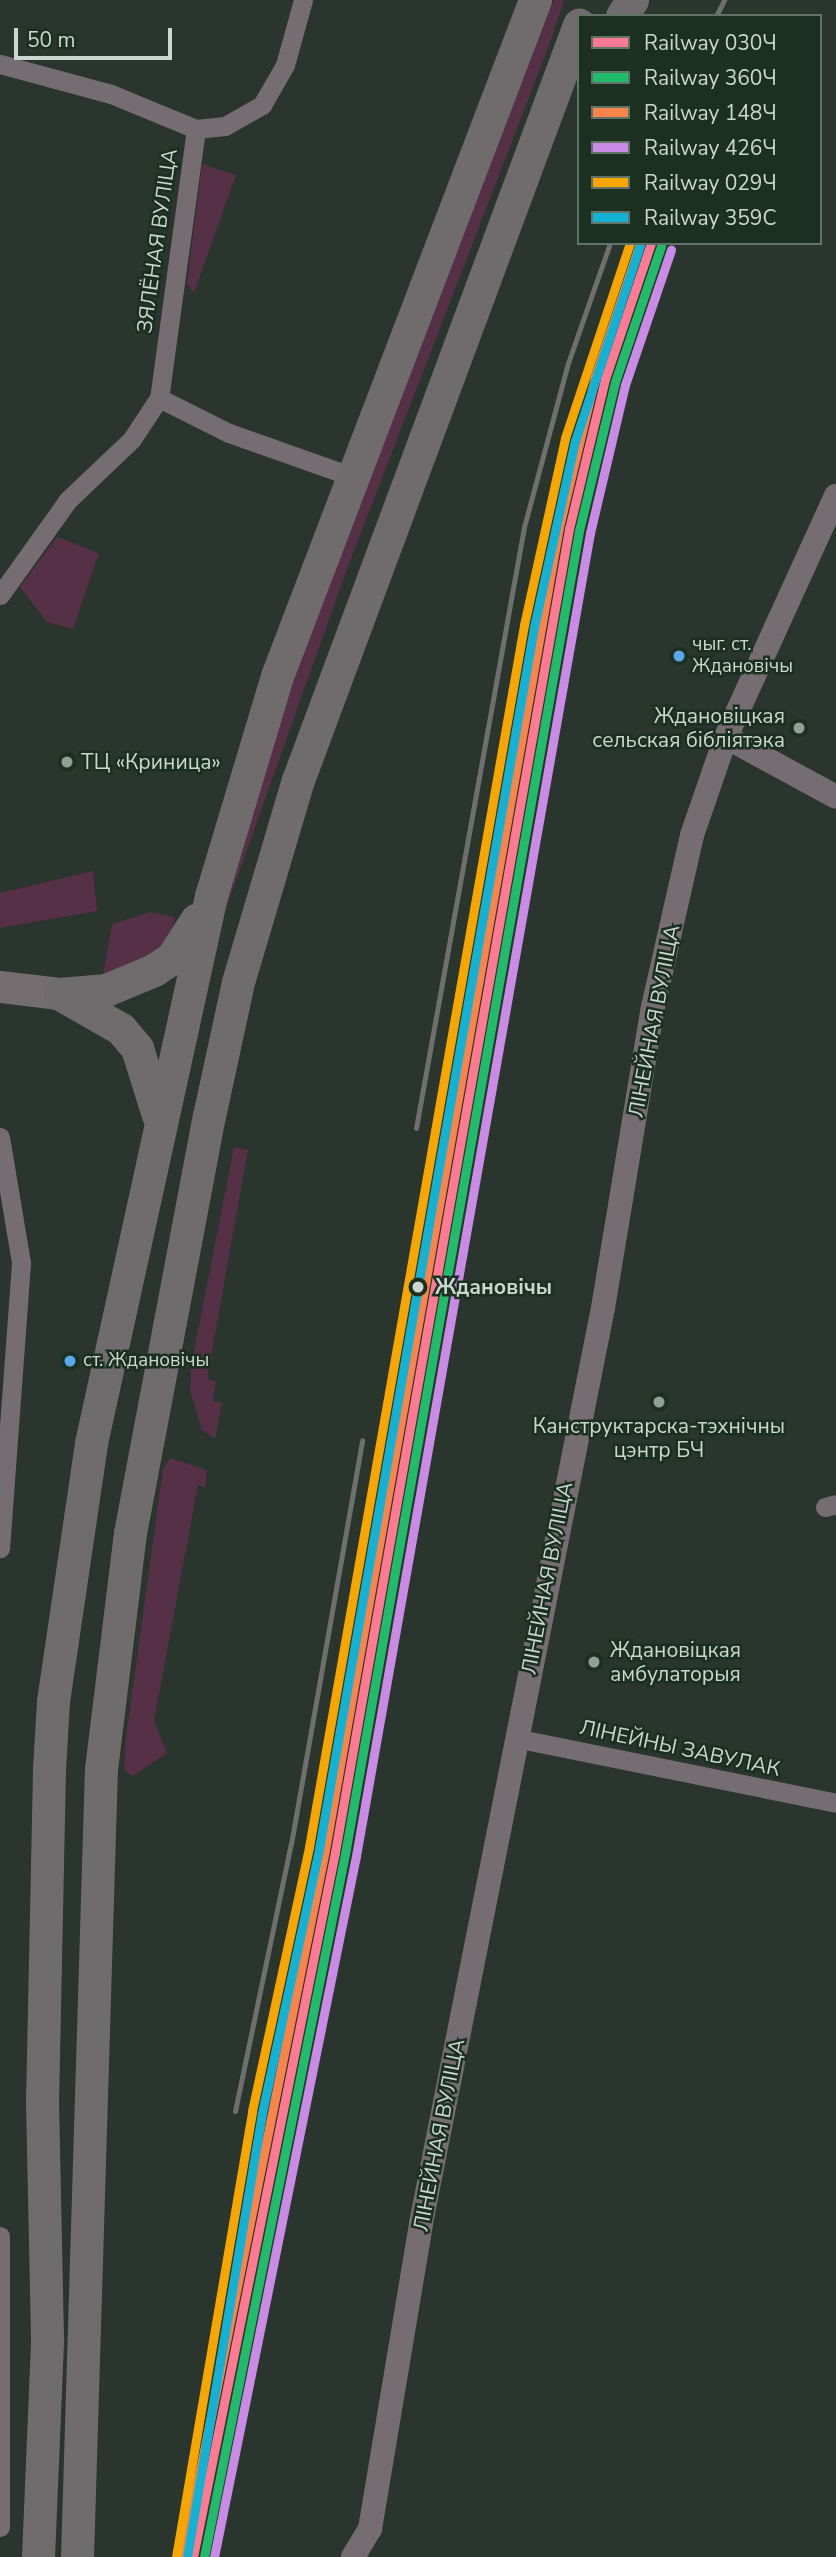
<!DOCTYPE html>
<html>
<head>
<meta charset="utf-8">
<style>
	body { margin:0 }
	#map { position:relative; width:836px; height:2557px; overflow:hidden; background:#29352d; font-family:"Nunito Sans",sans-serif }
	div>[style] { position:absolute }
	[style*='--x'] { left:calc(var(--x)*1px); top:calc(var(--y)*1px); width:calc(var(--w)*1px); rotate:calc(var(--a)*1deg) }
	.green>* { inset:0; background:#563047 }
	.minor>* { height:19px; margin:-9.5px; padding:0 9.5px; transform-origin:9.5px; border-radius:9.5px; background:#766d72 }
	.tertiary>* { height:24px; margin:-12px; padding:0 12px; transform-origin:12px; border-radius:12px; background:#766d72 }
	.primary>* { height:32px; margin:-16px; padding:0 16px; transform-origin:16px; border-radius:16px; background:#746e71 }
	.trunk>* { height:33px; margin:-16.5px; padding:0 16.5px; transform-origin:16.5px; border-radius:16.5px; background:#706c6e }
	.rail>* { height:5px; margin:-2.5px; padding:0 2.5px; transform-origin:2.5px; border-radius:2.5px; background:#6f6f6e }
	.rail-1>* { height:9px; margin:-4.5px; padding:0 4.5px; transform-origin:4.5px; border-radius:4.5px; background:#fe7a93 }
	.rail-2>* { height:9px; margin:-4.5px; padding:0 4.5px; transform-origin:4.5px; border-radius:4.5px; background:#20bc6c }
	.rail-3>* { height:9px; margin:-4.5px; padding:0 4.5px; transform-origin:4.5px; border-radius:4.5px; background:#f8844c }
	.rail-4>* { height:9px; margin:-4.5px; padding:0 4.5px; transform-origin:4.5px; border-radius:4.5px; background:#ca8be6 }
	.rail-5>* { height:9px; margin:-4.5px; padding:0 4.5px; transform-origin:4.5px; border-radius:4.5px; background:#f7a600 }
	.rail-6>* { height:9px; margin:-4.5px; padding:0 4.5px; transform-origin:4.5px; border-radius:4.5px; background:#13b2d5 }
	.dots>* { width:19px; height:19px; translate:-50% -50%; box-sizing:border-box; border:4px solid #1b3021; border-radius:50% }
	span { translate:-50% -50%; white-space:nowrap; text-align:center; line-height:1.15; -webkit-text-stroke:5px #1b3021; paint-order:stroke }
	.bus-label { font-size:19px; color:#cbd8cf }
	.left { translate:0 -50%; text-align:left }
	.street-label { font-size:21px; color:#cbd8cf }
	.poi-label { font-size:21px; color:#cbd8cf }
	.right { translate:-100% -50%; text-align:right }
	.stop-label { font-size:21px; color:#cbd8cf; font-weight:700 }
	.legend { position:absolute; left:577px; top:14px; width:245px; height:231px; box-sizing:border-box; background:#1b3021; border:2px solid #617367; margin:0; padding:9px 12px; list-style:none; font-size:21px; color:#cbd8cf }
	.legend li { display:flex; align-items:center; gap:14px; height:35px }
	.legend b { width:35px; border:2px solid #617367 }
	.scale { position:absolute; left:14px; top:28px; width:158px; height:32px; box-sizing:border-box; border:4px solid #cbd8cf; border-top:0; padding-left:9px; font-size:21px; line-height:24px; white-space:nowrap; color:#cbd8cf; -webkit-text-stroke:5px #1b3021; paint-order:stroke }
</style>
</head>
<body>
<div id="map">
	<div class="green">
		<div style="clip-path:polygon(554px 0,564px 0,547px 51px,347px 569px,221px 923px,208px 933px,334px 562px)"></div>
		<div style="clip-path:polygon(202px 164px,236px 175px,194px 293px,187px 284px)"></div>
		<div style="clip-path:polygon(57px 537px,99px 553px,73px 629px,47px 622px,20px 587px)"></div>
		<div style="clip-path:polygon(93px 871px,97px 911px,0 928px,0 893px)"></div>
		<div style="clip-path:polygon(150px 912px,175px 917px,169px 940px,155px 958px,102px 980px,112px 924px)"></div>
		<div style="clip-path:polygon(234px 1147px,248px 1150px,207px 1379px,216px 1382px,213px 1401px,222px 1403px,215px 1439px,202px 1430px,190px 1391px,191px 1366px)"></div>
		<div style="clip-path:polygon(170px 1458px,207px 1470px,205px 1488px,198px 1485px,154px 1721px,167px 1753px,133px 1776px,124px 1770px,126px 1737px,163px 1469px)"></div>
	</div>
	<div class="minor">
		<div style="--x:0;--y:64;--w:115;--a:15.1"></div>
		<div style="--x:111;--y:94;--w:92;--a:22.4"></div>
		<div style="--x:196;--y:129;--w:272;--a:97.8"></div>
		<div style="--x:196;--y:129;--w:29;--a:-6"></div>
		<div style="--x:225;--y:126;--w:43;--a:-29.6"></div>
		<div style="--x:262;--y:105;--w:46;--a:-60.1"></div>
		<div style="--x:285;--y:65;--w:67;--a:-74.5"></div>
		<div style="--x:0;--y:595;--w:117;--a:-54.4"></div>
		<div style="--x:68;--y:500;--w:88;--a:-43.6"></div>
		<div style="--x:132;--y:439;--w:49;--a:-56.6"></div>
		<div style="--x:159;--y:398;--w:78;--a:26.6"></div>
		<div style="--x:229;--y:433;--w:132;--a:19.5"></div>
		<div style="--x:0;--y:1137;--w:128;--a:80.5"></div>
		<div style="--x:21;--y:1263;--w:286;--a:94.2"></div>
		<div style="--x:825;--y:1507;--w:11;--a:-15"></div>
		<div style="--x:515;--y:1738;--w:328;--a:11.4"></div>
		<div style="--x:0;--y:2236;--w:291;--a:90"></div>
	</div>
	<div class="tertiary">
		<div style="--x:726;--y:737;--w:125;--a:28.6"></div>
		<div style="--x:353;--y:2557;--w:33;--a:-59"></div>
		<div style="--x:370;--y:2529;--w:310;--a:-80.5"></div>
		<div style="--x:421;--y:2223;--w:933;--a:-78.75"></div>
		<div style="--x:603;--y:1308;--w:305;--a:-80.6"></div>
		<div style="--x:653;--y:1007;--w:176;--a:-77.2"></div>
		<div style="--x:692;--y:835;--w:104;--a:-70.9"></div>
		<div style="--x:726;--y:737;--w:265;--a:-65.5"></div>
	</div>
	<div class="primary">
		<div style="--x:0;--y:987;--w:60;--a:6.7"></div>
	</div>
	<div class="trunk">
		<div style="--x:622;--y:16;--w:19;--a:-58"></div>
		<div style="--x:60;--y:994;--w:46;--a:-5"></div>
		<div style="--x:106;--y:990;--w:52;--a:-22.6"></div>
		<div style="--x:154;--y:970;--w:22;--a:-34"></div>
		<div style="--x:172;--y:958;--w:45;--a:-57.7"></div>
		<div style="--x:60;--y:994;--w:70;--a:29.8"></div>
		<div style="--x:121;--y:1029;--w:25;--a:50"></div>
		<div style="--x:137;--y:1048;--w:70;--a:72.6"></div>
		<div style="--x:38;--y:2557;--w:219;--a:-87.6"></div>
		<div style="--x:47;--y:2338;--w:234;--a:-91.2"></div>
		<div style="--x:42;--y:2104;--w:335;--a:-88.8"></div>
		<div style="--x:49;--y:1769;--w:68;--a:-86.6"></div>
		<div style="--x:53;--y:1701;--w:261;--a:-81.6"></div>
		<div style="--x:91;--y:1443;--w:560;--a:-77.63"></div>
		<div style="--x:211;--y:896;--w:230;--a:-73.3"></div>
		<div style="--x:277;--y:676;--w:724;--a:-69.11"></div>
		<div style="--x:77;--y:2557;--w:788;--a:-88.26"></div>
		<div style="--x:101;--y:1769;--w:238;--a:-83"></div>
		<div style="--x:130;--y:1533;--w:424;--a:-79.3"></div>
		<div style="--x:209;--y:1116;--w:137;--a:-77.8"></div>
		<div style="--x:238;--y:982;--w:211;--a:-73.5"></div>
		<div style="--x:298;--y:780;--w:806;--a:-69.59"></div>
	</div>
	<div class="rail">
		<div style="--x:716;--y:16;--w:18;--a:-63"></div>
		<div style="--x:416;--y:1128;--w:611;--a:-79.81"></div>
		<div style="--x:524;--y:527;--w:170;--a:-75"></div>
		<div style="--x:568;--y:363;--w:127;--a:-70.7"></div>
		<div style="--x:235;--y:2111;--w:273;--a:-78.2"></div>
		<div style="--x:291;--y:1844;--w:410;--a:-80"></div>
	</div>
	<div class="rail-1">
		<div style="--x:193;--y:2557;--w:719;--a:-78.61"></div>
		<div style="--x:335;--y:1852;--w:1344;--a:-79.97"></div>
		<div style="--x:569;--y:529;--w:154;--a:-76.5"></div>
		<div style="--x:605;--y:379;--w:144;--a:-71.3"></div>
	</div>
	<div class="rail-2">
		<div style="--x:204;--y:2557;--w:717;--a:-78.66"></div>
		<div style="--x:345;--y:1854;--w:1344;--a:-79.97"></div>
		<div style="--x:579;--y:531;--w:153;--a:-76.4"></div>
		<div style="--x:615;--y:382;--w:144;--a:-71.3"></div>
	</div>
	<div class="rail-3">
		<div style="--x:183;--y:2555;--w:719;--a:-78.61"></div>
		<div style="--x:325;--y:1850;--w:1344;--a:-79.97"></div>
		<div style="--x:559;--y:527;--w:154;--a:-76.5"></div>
		<div style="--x:595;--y:377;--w:141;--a:-71.4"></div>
	</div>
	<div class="rail-4">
		<div style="--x:214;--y:2557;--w:715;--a:-78.55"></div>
		<div style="--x:356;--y:1856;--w:1344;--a:-79.97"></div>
		<div style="--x:590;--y:533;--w:152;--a:-76.7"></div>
		<div style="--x:625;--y:385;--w:143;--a:-71.2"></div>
	</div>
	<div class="rail-5">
		<div style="--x:176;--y:2557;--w:452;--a:-80.3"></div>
		<div style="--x:252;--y:2111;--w:270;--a:-77.8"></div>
		<div style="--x:309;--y:1847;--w:1241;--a:-80.02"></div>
		<div style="--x:524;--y:625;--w:191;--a:-77.6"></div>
		<div style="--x:565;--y:438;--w:206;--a:-71.6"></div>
	</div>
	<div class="rail-6">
		<div style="--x:187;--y:2557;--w:450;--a:-80.4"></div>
		<div style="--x:262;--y:2113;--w:270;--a:-77.8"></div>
		<div style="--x:319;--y:1849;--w:1241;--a:-80.02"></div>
		<div style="--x:534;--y:627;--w:190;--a:-77.6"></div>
		<div style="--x:575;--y:441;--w:206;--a:-71.6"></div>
	</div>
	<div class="dots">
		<div style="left:679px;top:656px;background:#5aa8eb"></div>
		<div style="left:799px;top:728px;background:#929f96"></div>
		<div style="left:67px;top:762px;background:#929f96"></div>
		<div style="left:418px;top:1287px;background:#cbd8cf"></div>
		<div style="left:70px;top:1361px;background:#5aa8eb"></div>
		<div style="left:659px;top:1402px;background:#929f96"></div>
		<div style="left:594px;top:1662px;background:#929f96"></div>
	</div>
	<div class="bus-label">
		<span class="left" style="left:692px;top:656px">чыг. ст.<br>Ждановічы</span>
		<span class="left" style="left:83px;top:1361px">ст. Ждановічы</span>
	</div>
	<div class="street-label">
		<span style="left:157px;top:241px;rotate:-82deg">ЗЯЛЁНАЯ ВУЛІЦА</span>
		<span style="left:654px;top:1021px;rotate:-79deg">ЛІНЕЙНАЯ ВУЛІЦА</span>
		<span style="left:547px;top:1578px;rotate:-79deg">ЛІНЕЙНАЯ ВУЛІЦА</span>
		<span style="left:680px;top:1748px;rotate:12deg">ЛІНЕЙНЫ ЗАВУЛАК</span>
		<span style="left:439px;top:2135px;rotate:-79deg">ЛІНЕЙНАЯ ВУЛІЦА</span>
	</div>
	<div class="poi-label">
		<span class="right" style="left:785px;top:728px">Ждановіцкая<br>сельская бібліятэка</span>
		<span class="left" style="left:81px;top:762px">ТЦ «Криница»</span>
		<span style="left:659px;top:1438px">Канструктарска-тэхнічны<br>цэнтр БЧ</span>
		<span class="left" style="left:610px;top:1662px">Ждановіцкая<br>амбулаторыя</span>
	</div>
	<div class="stop-label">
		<span class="left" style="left:435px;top:1287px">Ждановічы</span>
	</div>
	<ul class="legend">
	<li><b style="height:9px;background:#fe7a93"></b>Railway 030Ч</li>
	<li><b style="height:9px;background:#20bc6c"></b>Railway 360Ч</li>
	<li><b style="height:9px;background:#f8844c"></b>Railway 148Ч</li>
	<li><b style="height:9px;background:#ca8be6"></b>Railway 426Ч</li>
	<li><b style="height:9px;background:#f7a600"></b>Railway 029Ч</li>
	<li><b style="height:9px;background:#13b2d5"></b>Railway 359С</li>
	</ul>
	<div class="scale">50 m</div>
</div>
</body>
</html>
